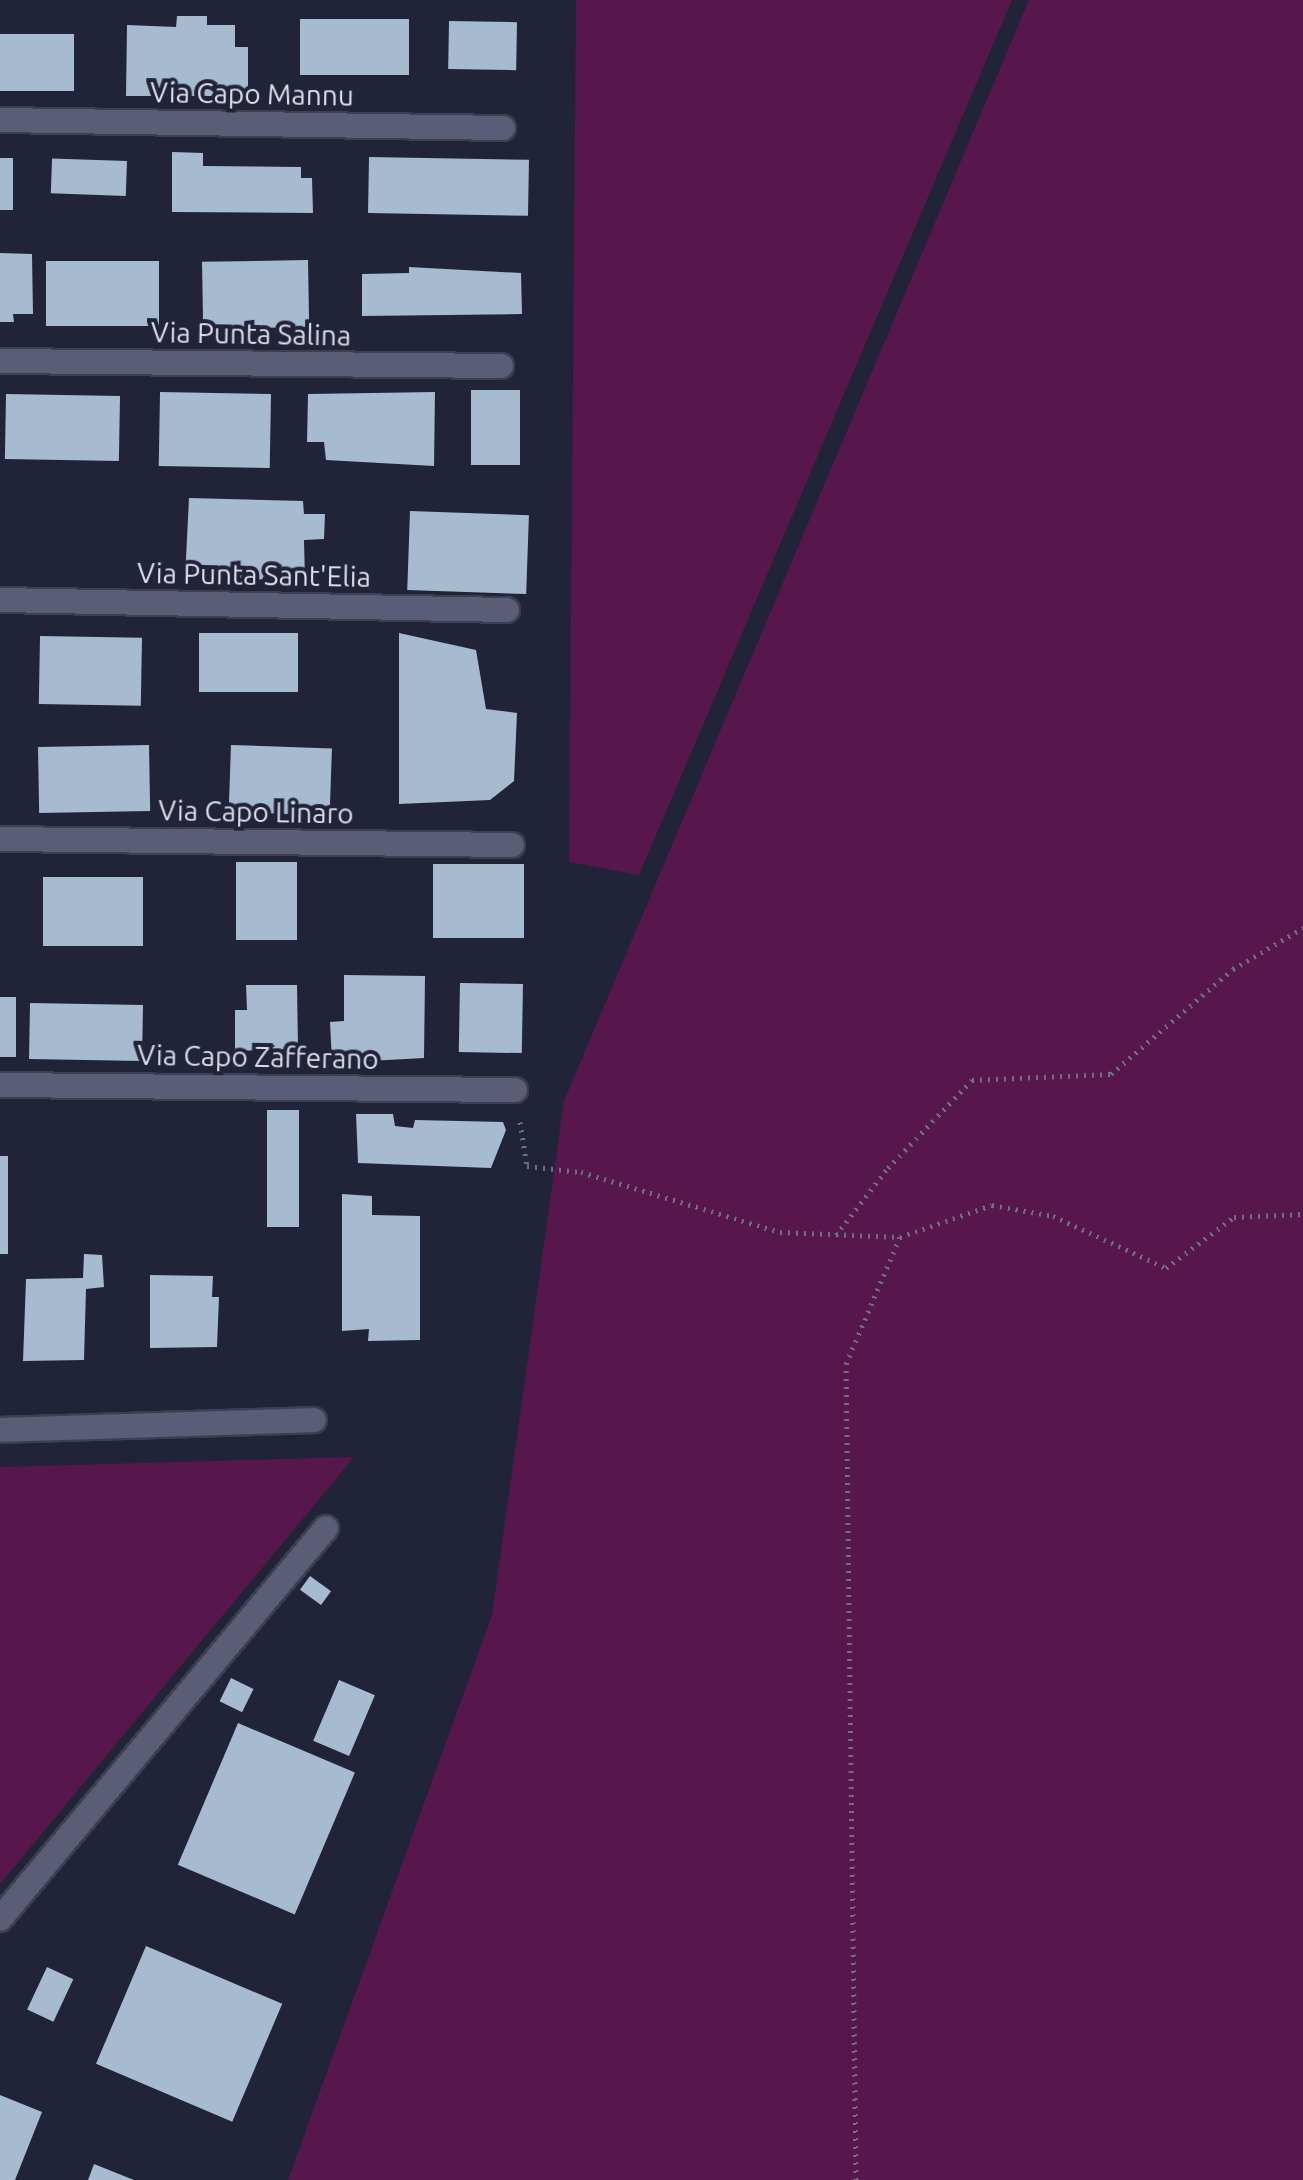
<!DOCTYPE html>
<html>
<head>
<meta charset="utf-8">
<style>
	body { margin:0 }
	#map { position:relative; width:1303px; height:2180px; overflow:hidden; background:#212439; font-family:Ubuntu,sans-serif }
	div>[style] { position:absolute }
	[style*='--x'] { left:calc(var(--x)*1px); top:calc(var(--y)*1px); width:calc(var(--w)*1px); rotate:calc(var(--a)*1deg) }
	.green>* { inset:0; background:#57164c }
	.building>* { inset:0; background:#a6bad0; transform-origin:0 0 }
	.path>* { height:5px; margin-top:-2.5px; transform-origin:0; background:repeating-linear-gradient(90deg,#6e7083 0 2px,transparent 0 8px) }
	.roads { filter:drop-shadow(2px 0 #3d3e50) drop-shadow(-2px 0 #3d3e50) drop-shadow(0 2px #3d3e50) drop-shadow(0 -2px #3d3e50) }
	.minor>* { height:24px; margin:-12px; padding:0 12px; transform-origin:12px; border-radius:12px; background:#5a5d75 }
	span { translate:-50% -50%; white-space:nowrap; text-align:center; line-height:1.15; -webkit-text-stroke:8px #212439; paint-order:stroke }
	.street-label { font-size:28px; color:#dbddec }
</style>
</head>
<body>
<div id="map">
	<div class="green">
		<div style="clip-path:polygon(576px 0,1012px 0,639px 875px,569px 862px)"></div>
		<div style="clip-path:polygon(1029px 0,1303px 0,1303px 2180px,288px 2180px,492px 1615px,564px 1101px)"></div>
		<div style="clip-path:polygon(354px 1457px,0 1884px,0 1467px)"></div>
	</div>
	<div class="building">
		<div style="clip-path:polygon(177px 16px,207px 16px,207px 25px,235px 25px,235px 47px,248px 47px,248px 96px,126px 96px,127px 25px,176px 27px)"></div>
		<div style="left:409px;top:19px;width:56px;height:109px;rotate:90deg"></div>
		<div style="left:449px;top:21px;width:68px;height:48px;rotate:1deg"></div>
		<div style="left:0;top:34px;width:74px;height:57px"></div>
		<div style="clip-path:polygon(172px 152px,203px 153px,203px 166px,301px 167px,301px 178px,312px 178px,313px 213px,172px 212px)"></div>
		<div style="left:369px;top:157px;width:160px;height:56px;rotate:1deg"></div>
		<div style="left:0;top:158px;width:13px;height:52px"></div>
		<div style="left:127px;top:161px;width:35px;height:75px;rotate:92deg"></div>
		<div style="clip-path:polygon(0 253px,32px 254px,33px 314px,13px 314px,14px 322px,0 322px)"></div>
		<div style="left:308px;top:260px;width:67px;height:106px;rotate:89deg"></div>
		<div style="left:46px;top:261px;width:113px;height:65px"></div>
		<div style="clip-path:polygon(409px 267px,521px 273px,522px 314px,362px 316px,362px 274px,409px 273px)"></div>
		<div style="left:471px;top:390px;width:49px;height:75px"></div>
		<div style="clip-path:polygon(435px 392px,434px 466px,326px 460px,324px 442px,307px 442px,308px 394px)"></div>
		<div style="left:271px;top:394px;width:74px;height:111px;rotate:91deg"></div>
		<div style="left:120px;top:396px;width:65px;height:114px;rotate:91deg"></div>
		<div style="clip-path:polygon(189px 498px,303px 501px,304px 514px,325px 514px,324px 539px,304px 540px,305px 580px,185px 578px)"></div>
		<div style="left:410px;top:511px;width:119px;height:79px;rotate:2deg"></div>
		<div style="left:298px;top:633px;width:59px;height:99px;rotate:90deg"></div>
		<div style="clip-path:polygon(399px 633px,476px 650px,486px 709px,517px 713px,514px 781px,490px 800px,399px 804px)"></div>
		<div style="left:40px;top:636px;width:102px;height:68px;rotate:1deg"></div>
		<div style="left:149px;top:745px;width:66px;height:111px;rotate:89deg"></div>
		<div style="left:231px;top:745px;width:101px;height:67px;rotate:2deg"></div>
		<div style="left:236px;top:862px;width:61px;height:78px"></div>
		<div style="left:524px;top:864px;width:74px;height:91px;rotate:90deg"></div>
		<div style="left:43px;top:877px;width:100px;height:69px"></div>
		<div style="clip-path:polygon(344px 975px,425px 976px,424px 1058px,332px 1063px,330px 1022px,344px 1021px)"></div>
		<div style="left:460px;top:983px;width:63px;height:69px;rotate:1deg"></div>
		<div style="clip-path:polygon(246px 985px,297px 985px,298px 1049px,235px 1051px,235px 1010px,247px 1010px)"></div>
		<div style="left:0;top:997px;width:16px;height:60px"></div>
		<div style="left:143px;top:1005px;width:56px;height:113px;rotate:91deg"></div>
		<div style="left:299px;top:1110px;width:117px;height:32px;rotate:90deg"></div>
		<div style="clip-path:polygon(356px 1114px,393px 1114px,395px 1126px,413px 1128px,415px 1120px,503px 1122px,506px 1130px,491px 1168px,358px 1163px)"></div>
		<div style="left:0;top:1156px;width:8px;height:98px"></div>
		<div style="clip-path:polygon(342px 1194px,372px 1196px,372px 1215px,420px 1216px,420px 1340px,368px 1341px,369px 1329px,342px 1331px)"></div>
		<div style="clip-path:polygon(84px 1254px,102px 1255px,104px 1287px,86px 1289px,84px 1360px,23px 1361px,26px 1279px,83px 1278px)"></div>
		<div style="clip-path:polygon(150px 1275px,213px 1276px,212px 1297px,219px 1297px,217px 1347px,150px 1348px)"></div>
		<div style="left:310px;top:1576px;width:26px;height:17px;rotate:36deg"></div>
		<div style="left:231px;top:1678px;width:25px;height:26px;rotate:26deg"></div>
		<div style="left:339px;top:1680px;width:39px;height:66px;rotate:23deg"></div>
		<div style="left:238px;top:1723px;width:127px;height:154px;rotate:23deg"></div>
		<div style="left:146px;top:1946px;width:148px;height:128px;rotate:23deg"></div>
		<div style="left:47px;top:1967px;width:29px;height:47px;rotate:25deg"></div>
		<div style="clip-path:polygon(0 2095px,42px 2112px,15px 2180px,0 2180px)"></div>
		<div style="clip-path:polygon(94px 2164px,134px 2180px,88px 2180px)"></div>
	</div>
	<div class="path">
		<div style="--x:520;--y:1122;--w:45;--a:81"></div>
		<div style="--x:527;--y:1166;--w:54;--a:6.3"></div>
		<div style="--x:581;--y:1172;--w:208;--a:16.8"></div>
		<div style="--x:780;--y:1232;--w:120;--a:2.4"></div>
		<div style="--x:836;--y:1235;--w:85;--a:-52.2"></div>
		<div style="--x:888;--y:1168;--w:122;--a:-46.3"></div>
		<div style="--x:972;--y:1080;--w:139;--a:-2.5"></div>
		<div style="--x:1111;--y:1074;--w:161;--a:-40.7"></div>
		<div style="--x:1233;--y:969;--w:81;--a:-30.4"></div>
		<div style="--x:856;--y:2180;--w:816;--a:-90.7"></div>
		<div style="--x:846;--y:1364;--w:138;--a:-67"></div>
		<div style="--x:900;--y:1237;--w:97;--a:-19.2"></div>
		<div style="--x:992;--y:1205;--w:62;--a:10.2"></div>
		<div style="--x:1053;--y:1216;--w:124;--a:24.7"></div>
		<div style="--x:1166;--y:1268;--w:85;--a:-36.9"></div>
		<div style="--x:1234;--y:1217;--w:69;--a:-2.5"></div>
	</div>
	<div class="roads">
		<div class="minor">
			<div style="--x:0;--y:120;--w:503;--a:0.91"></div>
			<div style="--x:0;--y:361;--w:501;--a:0.57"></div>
			<div style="--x:0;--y:600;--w:507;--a:1.13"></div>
			<div style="--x:0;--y:839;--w:512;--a:0.67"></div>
			<div style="--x:0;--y:1085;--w:515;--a:0.56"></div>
			<div style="--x:0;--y:1430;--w:314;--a:-1.8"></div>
			<div style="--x:0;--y:1919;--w:509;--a:-50.18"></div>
		</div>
	</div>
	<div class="street-label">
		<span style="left:252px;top:94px;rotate:1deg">Via Capo Mannu</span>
		<span style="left:251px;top:334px;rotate:1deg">Via Punta Salina</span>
		<span style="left:254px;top:575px;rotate:1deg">Via Punta Sant'Elia</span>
		<span style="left:256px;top:812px;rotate:1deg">Via Capo Linaro</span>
		<span style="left:258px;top:1057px;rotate:1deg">Via Capo Zafferano</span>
	</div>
</div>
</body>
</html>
